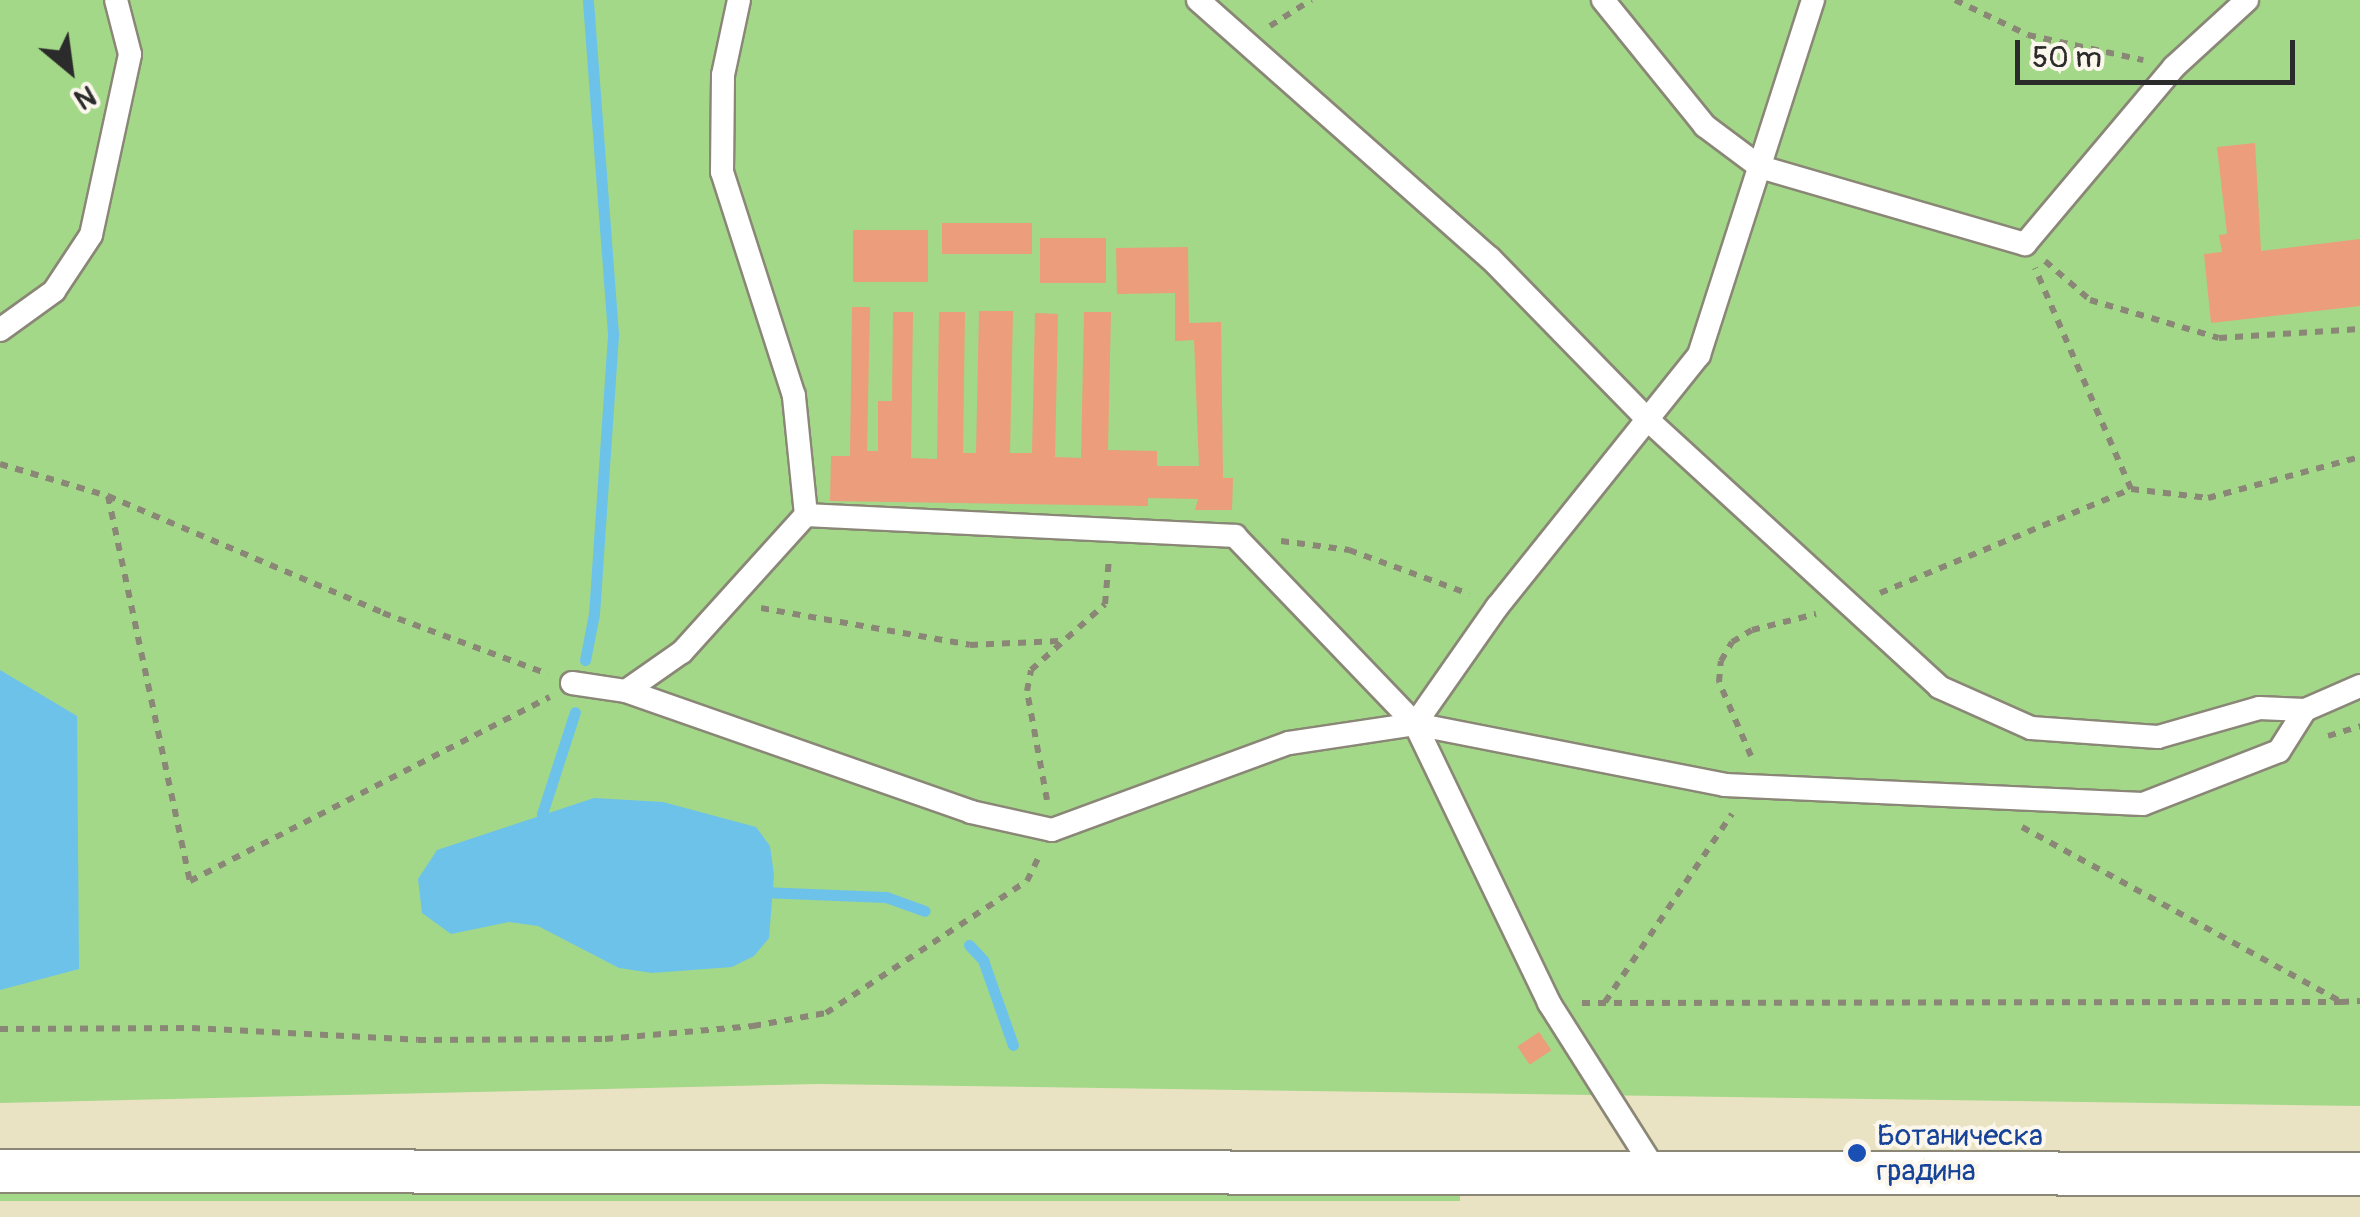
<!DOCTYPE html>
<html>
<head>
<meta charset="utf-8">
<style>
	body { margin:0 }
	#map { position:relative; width:2360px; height:1217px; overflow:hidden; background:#eae3c3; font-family:Pangolin,sans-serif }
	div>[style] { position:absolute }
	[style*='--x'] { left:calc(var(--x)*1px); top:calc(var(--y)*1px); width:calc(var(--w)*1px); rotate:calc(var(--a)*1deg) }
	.green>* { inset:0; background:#a3d888; transform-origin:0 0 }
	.water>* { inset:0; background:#6dc2ea }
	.stream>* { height:11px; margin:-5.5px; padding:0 5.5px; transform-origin:5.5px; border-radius:5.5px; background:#6dc2ea }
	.building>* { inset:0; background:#ec9d7b; transform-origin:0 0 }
	.path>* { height:6px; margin-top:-3px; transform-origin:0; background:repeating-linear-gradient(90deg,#8a8777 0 8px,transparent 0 16px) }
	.roads { filter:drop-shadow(2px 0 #8a8777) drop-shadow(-2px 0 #8a8777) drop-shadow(0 2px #8a8777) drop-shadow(0 -2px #8a8777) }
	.lane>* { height:22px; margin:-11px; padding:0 11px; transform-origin:11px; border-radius:11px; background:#fff }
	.street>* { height:42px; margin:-21px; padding:0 21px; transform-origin:21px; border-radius:21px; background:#fff }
	.dots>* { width:28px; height:28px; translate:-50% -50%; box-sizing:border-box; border:5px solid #fbf7ec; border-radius:50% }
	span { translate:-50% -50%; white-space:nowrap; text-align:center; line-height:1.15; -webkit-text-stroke:8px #fbf7ec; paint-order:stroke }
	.transit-label { font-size:30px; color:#164399 }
	.left { translate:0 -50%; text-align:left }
	.north { position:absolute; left:20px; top:20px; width:100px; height:100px; -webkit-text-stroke:8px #fbf7ec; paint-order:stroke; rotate:151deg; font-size:28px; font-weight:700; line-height:40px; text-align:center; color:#2b2b2b }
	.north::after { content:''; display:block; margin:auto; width:35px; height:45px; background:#2b2b2b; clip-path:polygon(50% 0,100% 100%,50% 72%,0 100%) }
	.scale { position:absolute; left:2015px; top:40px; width:280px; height:45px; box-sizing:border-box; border:5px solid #2b2b2b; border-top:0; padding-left:12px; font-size:30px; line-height:35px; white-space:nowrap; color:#2b2b2b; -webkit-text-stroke:8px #fbf7ec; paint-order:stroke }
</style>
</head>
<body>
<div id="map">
	<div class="green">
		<div style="clip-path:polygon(0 0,2360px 0,2360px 1106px,818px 1084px,0 1103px)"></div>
		<div style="left:0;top:1184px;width:1460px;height:17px"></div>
	</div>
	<div class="water">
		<div style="clip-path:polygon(0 670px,77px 716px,79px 969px,0 990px)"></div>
		<div style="clip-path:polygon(594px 798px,663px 802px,756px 827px,770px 846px,774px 875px,769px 938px,754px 956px,732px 967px,652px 973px,619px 968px,538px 926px,509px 922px,451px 934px,422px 913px,418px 879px,437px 850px)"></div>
	</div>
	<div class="stream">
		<div style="--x:585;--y:660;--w:47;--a:-78.9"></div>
		<div style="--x:594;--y:614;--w:281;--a:-86.1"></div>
		<div style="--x:613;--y:334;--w:335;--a:-94.3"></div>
		<div style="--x:546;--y:827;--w:14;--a:-107"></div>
		<div style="--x:542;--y:814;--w:107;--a:-72.1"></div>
		<div style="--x:760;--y:892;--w:126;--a:2.3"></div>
		<div style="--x:886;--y:897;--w:41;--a:19.7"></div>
		<div style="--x:969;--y:945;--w:21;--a:47"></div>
		<div style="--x:983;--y:960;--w:90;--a:70.6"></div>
	</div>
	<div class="building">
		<div style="clip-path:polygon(2255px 143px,2261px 251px,2360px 239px,2360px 306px,2211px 323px,2204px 254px,2222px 252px,2219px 235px,2227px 234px,2217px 147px)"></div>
		<div style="left:1032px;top:223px;width:31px;height:90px;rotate:90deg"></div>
		<div style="left:928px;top:230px;width:52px;height:75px;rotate:90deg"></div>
		<div style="left:1040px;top:238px;width:66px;height:45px"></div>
		<div style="clip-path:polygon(1188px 247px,1189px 323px,1221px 322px,1223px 478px,1233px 478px,1232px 510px,1195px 510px,1198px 499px,1148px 498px,1148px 506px,830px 501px,831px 456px,850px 456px,852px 307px,870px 307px,867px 451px,878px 451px,878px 401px,892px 401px,893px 312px,913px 312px,911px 458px,937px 459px,939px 312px,965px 312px,963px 453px,976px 453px,979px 311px,1013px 311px,1010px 453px,1032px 453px,1035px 313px,1058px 314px,1055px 457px,1081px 458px,1084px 312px,1111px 312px,1108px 450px,1157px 451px,1157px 466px,1199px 466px,1194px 340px,1175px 341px,1175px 293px,1117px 294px,1116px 248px)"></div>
		<div style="left:1539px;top:1032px;width:22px;height:26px;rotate:56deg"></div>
	</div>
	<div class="path">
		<div style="--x:1955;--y:0;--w:81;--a:25.6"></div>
		<div style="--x:2028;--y:35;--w:118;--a:12.3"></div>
		<div style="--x:1270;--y:26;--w:49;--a:-32.4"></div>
		<div style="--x:2045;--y:261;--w:60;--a:40.9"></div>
		<div style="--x:2090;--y:300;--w:134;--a:16.4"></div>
		<div style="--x:2219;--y:338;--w:141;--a:-3.7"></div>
		<div style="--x:0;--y:464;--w:113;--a:16.5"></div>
		<div style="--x:108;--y:496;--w:299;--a:23"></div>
		<div style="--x:383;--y:613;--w:176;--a:20.3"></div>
		<div style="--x:2131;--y:489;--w:78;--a:6.7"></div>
		<div style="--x:2208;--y:498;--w:157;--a:-15.1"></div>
		<div style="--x:108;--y:496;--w:394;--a:78"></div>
		<div style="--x:190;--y:881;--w:404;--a:-27.1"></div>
		<div style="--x:1281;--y:541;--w:69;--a:7.5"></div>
		<div style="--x:1349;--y:550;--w:128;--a:20.1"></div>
		<div style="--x:1880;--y:593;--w:272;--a:-22.5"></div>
		<div style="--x:2131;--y:489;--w:241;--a:-113.5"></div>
		<div style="--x:761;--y:608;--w:212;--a:10"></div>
		<div style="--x:970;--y:645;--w:89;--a:-2.6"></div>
		<div style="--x:2328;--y:736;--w:34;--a:-17"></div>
		<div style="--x:1751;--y:756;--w:81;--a:-113.4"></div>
		<div style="--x:1719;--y:682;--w:21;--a:-85"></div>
		<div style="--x:1721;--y:661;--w:22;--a:-60"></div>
		<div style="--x:1732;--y:642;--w:23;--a:-31"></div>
		<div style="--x:1752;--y:630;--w:66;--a:-14"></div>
		<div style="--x:1047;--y:800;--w:111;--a:-100.4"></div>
		<div style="--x:1027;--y:691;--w:21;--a:-79"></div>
		<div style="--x:1031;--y:670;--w:99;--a:-41.7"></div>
		<div style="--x:1105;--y:604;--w:46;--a:-85"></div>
		<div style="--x:2022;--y:827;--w:364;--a:28.7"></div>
		<div style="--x:2341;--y:1002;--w:19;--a:-3"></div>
		<div style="--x:1605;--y:1002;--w:227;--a:-56"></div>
		<div style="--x:1582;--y:1003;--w:759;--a:-0.08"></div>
		<div style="--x:0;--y:1029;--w:192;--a:-0.3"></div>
		<div style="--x:192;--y:1028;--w:226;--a:3"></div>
		<div style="--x:418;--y:1040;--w:187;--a:-0.3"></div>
		<div style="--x:605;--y:1039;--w:149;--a:-5"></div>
		<div style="--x:753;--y:1026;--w:74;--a:-10.1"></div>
		<div style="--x:826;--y:1013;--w:240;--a:-33.3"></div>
		<div style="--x:1027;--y:881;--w:30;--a:-64"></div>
	</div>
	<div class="roads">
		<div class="lane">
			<div style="--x:1198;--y:0;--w:390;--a:41.5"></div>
			<div style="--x:1490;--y:258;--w:225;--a:45.7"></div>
			<div style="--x:1647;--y:419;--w:396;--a:42.5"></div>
			<div style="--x:1939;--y:687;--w:101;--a:24"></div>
			<div style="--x:2031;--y:728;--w:127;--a:4.1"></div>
			<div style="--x:2158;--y:737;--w:105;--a:-16"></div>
			<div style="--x:2259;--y:708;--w:46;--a:2.5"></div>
			<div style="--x:1603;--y:0;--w:162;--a:51"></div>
			<div style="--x:1705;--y:126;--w:69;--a:36.7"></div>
			<div style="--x:1760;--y:167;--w:276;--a:16.2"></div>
			<div style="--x:2025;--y:244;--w:231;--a:-49.9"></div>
			<div style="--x:2174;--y:67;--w:99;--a:-42.5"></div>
			<div style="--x:0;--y:330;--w:67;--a:-35.8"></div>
			<div style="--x:54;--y:291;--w:67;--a:-56.5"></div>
			<div style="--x:91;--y:235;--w:185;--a:-77.8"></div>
			<div style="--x:130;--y:54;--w:56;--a:-104.5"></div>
			<div style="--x:806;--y:515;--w:430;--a:2.8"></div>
			<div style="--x:1235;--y:536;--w:260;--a:46.2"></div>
			<div style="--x:1415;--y:724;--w:310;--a:64.3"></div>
			<div style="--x:1549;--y:1003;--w:201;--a:57.6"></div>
			<div style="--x:572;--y:683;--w:55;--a:8.4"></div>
			<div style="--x:626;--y:691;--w:366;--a:19.3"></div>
			<div style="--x:971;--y:812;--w:83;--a:12.5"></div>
			<div style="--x:1052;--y:830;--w:252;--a:-20.2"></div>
			<div style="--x:1289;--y:743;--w:127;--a:-8.6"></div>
			<div style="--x:1415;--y:724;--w:316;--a:11.1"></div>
			<div style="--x:1725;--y:785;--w:418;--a:2.6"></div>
			<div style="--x:2143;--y:804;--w:146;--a:-21.3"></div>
			<div style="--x:2279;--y:751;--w:49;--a:-57.6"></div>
			<div style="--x:2305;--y:710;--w:60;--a:-23.6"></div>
			<div style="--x:626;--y:691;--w:68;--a:-34.9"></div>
			<div style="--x:682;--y:652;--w:185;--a:-47.9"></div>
			<div style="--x:806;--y:515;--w:120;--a:-95.8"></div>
			<div style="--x:794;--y:396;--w:235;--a:-107.8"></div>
			<div style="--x:722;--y:172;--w:97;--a:-89.4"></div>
			<div style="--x:723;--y:75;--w:77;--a:-78"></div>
			<div style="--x:1415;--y:724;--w:143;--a:-55"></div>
			<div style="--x:1497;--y:607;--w:323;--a:-51.3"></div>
			<div style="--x:1699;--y:355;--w:373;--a:-72.2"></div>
		</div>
		<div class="street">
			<div style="--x:0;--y:1171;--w:2360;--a:0.07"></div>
		</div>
	</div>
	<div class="dots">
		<div style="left:1857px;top:1153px;background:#1a4fb4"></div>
	</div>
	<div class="transit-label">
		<span class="left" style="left:1877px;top:1153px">Ботаническа<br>градина</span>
	</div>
	<div class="north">N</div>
	<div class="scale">50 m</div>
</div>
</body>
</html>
